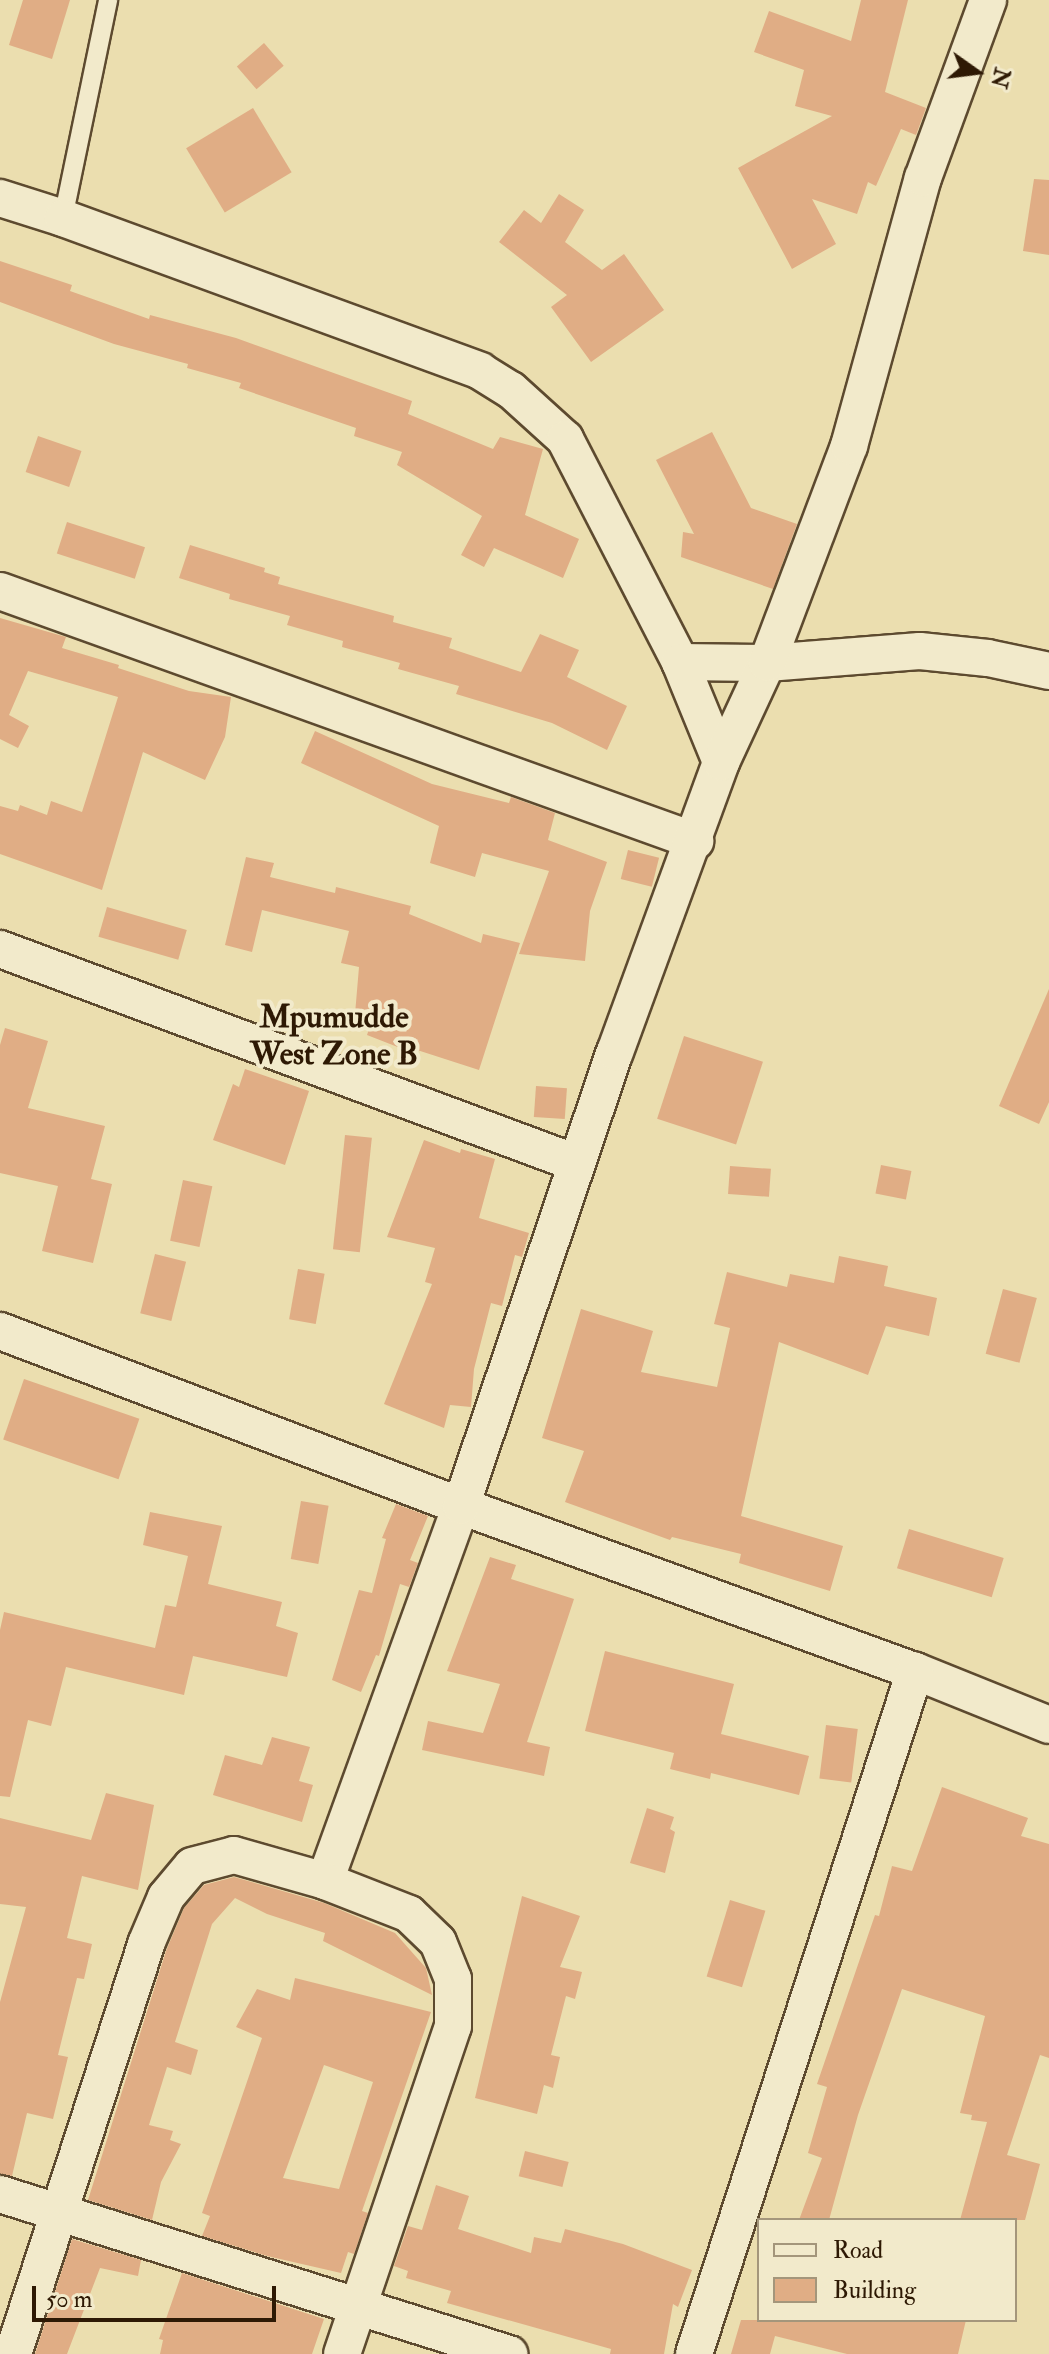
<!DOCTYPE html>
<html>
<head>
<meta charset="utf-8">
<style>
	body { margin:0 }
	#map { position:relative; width:1049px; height:2354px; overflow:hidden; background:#ebdeaf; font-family:"IM FELL Double Pica",serif }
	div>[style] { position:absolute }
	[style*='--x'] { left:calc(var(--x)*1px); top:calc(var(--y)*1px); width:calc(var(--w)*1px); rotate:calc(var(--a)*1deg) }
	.building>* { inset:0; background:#e0ad85; transform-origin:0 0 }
	.roads { filter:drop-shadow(2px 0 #5d4a2f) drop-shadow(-2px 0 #5d4a2f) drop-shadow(0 2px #5d4a2f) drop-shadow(0 -2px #5d4a2f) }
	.service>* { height:18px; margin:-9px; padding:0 9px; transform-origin:9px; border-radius:9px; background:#f2eacb }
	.minor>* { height:36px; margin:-18px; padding:0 18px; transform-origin:18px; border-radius:18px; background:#f2eacb }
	span { translate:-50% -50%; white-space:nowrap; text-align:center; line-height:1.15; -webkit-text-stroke:8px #f2eacb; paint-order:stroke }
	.quarter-label { font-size:32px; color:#2e1904; font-weight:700 }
	.legend { position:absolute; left:757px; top:2218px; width:260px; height:104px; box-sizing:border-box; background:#f2eacb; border:2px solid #a4967b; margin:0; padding:10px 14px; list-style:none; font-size:24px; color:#2e1904 }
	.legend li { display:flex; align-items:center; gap:16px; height:40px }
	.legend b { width:40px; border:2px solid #a4967b }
	.north { position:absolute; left:937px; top:32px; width:80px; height:80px; -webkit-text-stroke:6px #f2eacb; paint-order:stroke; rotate:104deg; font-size:22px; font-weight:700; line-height:32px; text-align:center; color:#2e1904 }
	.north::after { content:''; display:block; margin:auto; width:28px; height:36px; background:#2e1904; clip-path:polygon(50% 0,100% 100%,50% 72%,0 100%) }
	.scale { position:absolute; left:32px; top:2286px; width:244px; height:36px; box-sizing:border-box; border:4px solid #2e1904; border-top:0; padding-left:10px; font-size:24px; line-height:28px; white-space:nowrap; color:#2e1904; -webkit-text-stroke:6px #f2eacb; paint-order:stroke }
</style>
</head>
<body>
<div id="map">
	<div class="building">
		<div style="clip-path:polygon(23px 0,70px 0,52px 59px,9px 45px)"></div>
		<div style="clip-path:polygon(861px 0,908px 0,885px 92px,926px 108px,916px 135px,901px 129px,876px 186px,868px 182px,857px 214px,812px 199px,836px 244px,792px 269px,738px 168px,832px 116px,795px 106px,804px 70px,754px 52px,769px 11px,851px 41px)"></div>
		<div style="left:264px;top:43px;width:30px;height:36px;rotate:49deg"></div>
		<div style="left:253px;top:108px;width:75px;height:78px;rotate:59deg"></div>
		<div style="clip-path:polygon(1034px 179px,1049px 180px,1049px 255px,1023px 251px)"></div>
		<div style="clip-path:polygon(559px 194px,584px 210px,565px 242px,602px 270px,624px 254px,664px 310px,591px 362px,551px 307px,567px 295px,499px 242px,524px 210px,541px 223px)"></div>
		<div style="clip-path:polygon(0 261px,72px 285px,70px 291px,149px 319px,150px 315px,236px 338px,412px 401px,408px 414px,493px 449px,500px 437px,543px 449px,525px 515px,579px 539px,563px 578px,494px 548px,484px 567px,461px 555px,482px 516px,397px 465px,402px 452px,354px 436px,356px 428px,239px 388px,241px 383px,187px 368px,188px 364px,114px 344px,0 302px)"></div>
		<div style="clip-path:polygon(712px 432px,751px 508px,797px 524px,773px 589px,681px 557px,683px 532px,694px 534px,656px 460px)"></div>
		<div style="left:38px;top:436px;width:46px;height:38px;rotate:19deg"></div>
		<div style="left:67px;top:522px;width:82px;height:33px;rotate:18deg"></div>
		<div style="clip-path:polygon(190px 545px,265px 568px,264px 572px,280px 577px,278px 584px,394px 616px,393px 622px,452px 638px,449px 648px,521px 672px,540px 634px,579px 650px,567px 677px,627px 706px,607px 750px,552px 723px,456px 694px,459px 686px,398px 669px,400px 663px,342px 647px,343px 641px,287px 625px,290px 616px,229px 599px,230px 594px,179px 578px)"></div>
		<div style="clip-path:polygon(0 618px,66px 637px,62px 648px,119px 665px,118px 668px,189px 691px,231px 697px,225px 737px,205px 780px,143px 752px,102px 890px,0 854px,0 806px,18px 811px,20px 805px,47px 815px,51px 801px,82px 812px,118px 697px,28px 671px,9px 715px,29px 726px,18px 748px,0 739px)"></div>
		<div style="clip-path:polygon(315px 731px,432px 784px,509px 803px,511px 797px,555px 813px,548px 840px,607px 862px,590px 911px,585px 961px,519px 954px,549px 871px,482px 853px,475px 877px,430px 863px,439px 826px,301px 763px)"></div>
		<div style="left:628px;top:850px;width:32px;height:30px;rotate:14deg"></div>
		<div style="clip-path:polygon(246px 857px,274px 863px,270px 877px,335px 893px,336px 887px,411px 906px,409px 914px,481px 943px,483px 934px,520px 943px,479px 1070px,414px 1049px,413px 1053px,367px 1035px,369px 1029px,354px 1026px,359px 967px,341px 963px,349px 931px,262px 910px,252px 952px,225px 945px)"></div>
		<div style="left:107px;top:907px;width:83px;height:31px;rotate:16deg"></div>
		<div style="clip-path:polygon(1049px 989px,1049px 1102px,1039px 1124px,999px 1106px)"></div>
		<div style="clip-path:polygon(5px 1028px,48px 1041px,28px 1108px,105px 1126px,91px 1179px,112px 1184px,93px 1263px,42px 1251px,58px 1186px,0 1173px,0 1045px)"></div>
		<div style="left:684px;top:1036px;width:83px;height:87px;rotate:18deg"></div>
		<div style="clip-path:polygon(245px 1069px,309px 1091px,285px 1165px,213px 1140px,233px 1084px,239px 1087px)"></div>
		<div style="left:536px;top:1086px;width:31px;height:31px;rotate:4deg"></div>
		<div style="left:345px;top:1135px;width:27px;height:115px;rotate:6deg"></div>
		<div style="clip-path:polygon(424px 1140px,460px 1153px,461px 1149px,495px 1159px,479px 1218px,529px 1233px,522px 1257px,515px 1255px,502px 1306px,491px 1303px,474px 1369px,471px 1407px,450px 1405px,444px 1428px,384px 1404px,432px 1284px,425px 1282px,435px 1248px,387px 1237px)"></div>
		<div style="left:881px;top:1165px;width:31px;height:29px;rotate:11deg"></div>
		<div style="left:730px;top:1166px;width:41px;height:28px;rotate:4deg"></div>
		<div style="left:183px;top:1180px;width:30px;height:62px;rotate:12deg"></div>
		<div style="left:155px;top:1254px;width:32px;height:61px;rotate:14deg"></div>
		<div style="clip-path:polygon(839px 1256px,888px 1266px,884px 1286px,937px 1298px,929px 1336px,886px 1326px,868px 1375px,779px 1342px,741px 1516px,843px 1546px,830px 1591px,739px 1563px,741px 1554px,672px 1537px,670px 1540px,565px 1502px,584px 1451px,542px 1438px,581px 1309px,653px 1331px,641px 1372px,717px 1387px,730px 1328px,714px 1324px,727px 1272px,787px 1287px,790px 1274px,834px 1283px)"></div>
		<div style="left:298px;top:1269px;width:27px;height:51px;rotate:10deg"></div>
		<div style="left:1003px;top:1289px;width:35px;height:67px;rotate:15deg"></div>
		<div style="left:24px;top:1379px;width:122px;height:64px;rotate:19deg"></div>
		<div style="left:301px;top:1501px;width:28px;height:59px;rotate:10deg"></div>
		<div style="clip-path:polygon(396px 1504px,428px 1516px,410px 1560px,418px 1563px,409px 1587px,400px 1584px,379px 1656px,376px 1655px,361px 1692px,332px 1680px,359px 1590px,372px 1593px,386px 1539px,382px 1538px)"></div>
		<div style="clip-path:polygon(150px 1512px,222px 1526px,208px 1584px,282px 1602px,276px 1626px,298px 1633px,287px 1677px,193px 1656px,184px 1695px,66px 1667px,51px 1726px,28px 1720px,10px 1797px,0 1796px,0 1630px,4px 1612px,155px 1648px,165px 1605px,176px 1607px,188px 1556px,143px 1545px)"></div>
		<div style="left:909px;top:1529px;width:99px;height:41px;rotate:17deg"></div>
		<div style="clip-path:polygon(490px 1557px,516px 1565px,511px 1579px,574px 1599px,527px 1742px,550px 1747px,544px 1776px,422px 1750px,428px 1721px,483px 1733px,500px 1684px,447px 1671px)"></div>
		<div style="clip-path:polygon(605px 1651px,734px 1684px,721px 1734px,809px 1756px,799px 1795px,711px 1773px,710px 1779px,670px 1769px,674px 1753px,585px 1731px)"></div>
		<div style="left:826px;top:1725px;width:32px;height:54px;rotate:7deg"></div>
		<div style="clip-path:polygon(272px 1737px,310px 1747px,299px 1781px,313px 1785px,302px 1822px,213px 1795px,225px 1755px,262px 1765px)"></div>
		<div style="clip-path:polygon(942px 1787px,1028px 1818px,1021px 1836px,1049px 1844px,1049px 2058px,1040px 2055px,1007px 2155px,1040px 2164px,1025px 2220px,960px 2220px,987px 2122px,971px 2120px,972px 2115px,960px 2113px,985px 2016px,902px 1989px,858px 2115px,829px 2220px,799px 2220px,822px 2158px,808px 2153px,827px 2087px,817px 2084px,875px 1915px,879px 1916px,892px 1866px,912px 1871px)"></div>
		<div style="clip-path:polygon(106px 1793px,154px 1805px,138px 1890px,82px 1876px,67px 1938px,92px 1944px,84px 1979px,77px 1978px,58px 2055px,68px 2057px,53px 2119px,27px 2113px,12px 2176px,0 2174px,0 2002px,26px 1907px,0 1904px,0 1818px,91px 1840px)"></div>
		<div style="clip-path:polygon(647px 1808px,674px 1817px,670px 1829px,675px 1832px,665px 1873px,630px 1863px)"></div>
		<div style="clip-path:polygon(234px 1877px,324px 1903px,395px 1933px,426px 1968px,432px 1995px,323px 1941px,325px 1933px,267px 1914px,235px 1898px,212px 1924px,175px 2042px,198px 2050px,191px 2075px,167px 2067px,149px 2125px,173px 2131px,170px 2140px,181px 2144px,161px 2182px,152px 2220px,88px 2200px,166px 1951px,184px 1908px,204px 1885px)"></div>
		<div style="clip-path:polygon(522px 1896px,580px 1916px,560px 1967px,582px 1972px,575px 1999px,566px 1996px,551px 2055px,560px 2057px,553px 2088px,544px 2085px,537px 2114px,475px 2098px)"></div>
		<div style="left:730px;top:1900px;width:37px;height:80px;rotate:17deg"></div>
		<div style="clip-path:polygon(evenodd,295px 1978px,431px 2012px,362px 2211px,368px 2213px,354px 2254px,348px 2252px,341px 2273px,267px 2256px,202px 2236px,210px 2216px,202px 2213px,262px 2038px,236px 2027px,257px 1989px,290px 2000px,295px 1978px,324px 2065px,373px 2082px,339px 2189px,283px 2178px,324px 2065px)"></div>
		<div style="left:525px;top:2151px;width:45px;height:26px;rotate:14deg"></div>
		<div style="clip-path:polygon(436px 2185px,469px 2196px,458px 2229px,531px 2253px,534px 2237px,561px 2243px,565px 2229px,623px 2244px,692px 2270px,678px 2307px,673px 2304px,664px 2354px,610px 2354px,611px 2349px,447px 2303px,451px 2291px,406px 2278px,408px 2271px,394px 2266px,408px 2226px,422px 2230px)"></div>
		<div style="clip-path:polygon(72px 2239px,141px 2260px,138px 2276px,100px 2268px,67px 2354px,35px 2354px)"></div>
		<div style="clip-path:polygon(182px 2273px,324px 2319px,312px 2354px,160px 2354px,163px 2340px,159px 2339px)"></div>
		<div style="clip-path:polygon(741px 2320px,966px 2320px,958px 2354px,847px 2354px,775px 2336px,770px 2354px,731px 2354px)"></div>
	</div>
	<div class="roads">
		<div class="service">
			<div style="--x:63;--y:218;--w:223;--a:-78.3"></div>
		</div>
		<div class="minor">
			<div style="--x:0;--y:198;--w:66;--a:17.6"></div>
			<div style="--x:63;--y:218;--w:444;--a:20.1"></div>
			<div style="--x:480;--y:371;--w:36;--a:32"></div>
			<div style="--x:511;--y:390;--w:73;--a:42.2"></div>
			<div style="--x:565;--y:439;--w:251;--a:62.7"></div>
			<div style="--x:680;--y:662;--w:108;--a:67.7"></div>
			<div style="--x:0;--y:591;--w:739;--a:19.78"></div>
			<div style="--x:680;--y:662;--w:87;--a:0.7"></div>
			<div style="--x:767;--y:663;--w:153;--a:-4.5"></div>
			<div style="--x:920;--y:651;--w:68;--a:5.9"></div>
			<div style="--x:988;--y:658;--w:62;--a:12"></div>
			<div style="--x:0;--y:949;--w:614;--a:20.38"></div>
			<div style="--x:0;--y:1331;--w:493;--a:20.8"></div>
			<div style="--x:461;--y:1506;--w:483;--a:20"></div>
			<div style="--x:915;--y:1671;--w:144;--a:21.9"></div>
			<div style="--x:325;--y:1881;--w:399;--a:-70.1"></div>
			<div style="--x:461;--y:1506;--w:479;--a:-71.3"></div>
			<div style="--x:615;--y:1052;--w:309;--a:-69.9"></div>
			<div style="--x:721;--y:762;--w:109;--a:-65.1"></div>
			<div style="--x:767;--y:663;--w:232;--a:-69.3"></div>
			<div style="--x:849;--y:446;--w:278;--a:-74.6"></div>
			<div style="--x:923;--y:178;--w:189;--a:-69.9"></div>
			<div style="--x:0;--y:2194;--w:534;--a:17.45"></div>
			<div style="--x:13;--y:2354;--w:431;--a:-72"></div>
			<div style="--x:146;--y:1944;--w:51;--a:-66.9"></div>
			<div style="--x:166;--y:1897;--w:40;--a:-50"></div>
			<div style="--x:192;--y:1866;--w:43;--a:-14.7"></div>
			<div style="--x:234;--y:1855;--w:95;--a:15.9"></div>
			<div style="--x:325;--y:1881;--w:90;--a:21.4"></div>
			<div style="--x:409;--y:1914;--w:40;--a:44"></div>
			<div style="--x:438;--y:1942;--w:40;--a:68"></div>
			<div style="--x:453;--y:1979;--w:47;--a:90"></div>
			<div style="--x:453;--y:2026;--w:346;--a:108.7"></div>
			<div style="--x:694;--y:2354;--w:718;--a:-72.07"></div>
		</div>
	</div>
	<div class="quarter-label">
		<span style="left:334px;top:1036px">Mpumudde<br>West Zone B</span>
	</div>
	<ul class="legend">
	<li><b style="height:10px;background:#f2eacb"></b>Road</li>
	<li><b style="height:22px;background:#e0ad85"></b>Building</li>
	</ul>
	<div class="north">N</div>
	<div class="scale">50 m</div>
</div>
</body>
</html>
